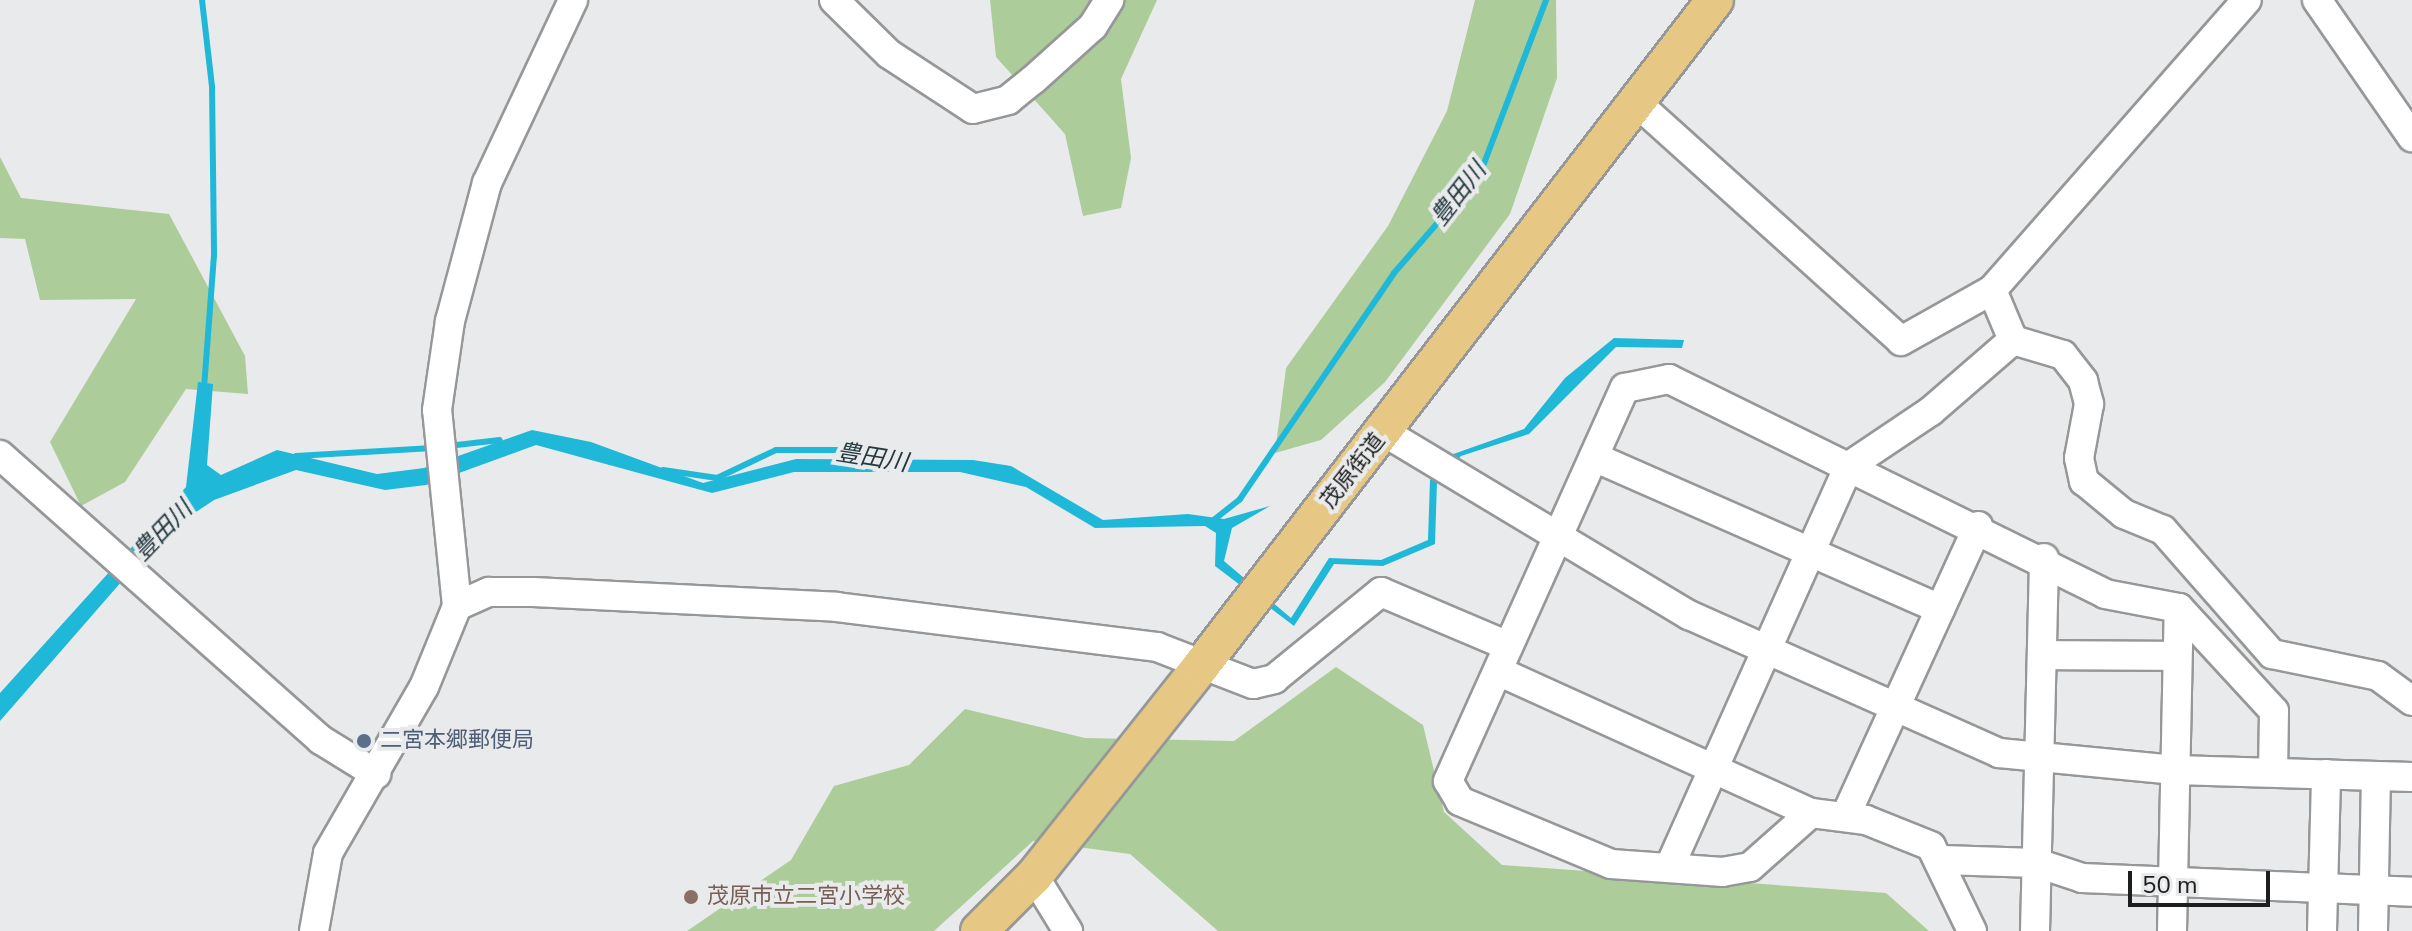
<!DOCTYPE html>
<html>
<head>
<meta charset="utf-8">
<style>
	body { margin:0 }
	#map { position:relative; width:2412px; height:931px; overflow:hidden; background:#e9eaeb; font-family:"Nunito Sans","Noto Sans JP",sans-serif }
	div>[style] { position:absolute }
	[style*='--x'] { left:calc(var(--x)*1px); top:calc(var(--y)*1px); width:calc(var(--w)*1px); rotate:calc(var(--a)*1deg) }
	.green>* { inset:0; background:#accc99 }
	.water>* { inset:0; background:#20b8d8 }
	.stream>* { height:6px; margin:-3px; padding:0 3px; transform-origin:3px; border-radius:3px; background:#20b8d8 }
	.roads { filter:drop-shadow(2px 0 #969798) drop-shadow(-2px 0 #969798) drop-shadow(0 2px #969798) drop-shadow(0 -2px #969798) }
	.minor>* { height:28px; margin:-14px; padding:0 14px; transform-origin:14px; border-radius:14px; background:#fff }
	.major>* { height:36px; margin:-18px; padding:0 18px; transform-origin:18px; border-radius:18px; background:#e6c884 }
	.dots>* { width:22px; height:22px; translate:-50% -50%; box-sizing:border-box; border:4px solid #e9eaeb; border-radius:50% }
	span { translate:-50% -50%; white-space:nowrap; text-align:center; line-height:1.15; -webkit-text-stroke:8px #e9eaeb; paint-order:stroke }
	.street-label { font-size:22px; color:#1d1e1e }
	.service-label { font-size:22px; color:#4e5e75 }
	.left { translate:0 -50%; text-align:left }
	.education-label { font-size:22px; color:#785e54 }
	.water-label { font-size:24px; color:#233a40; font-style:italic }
	.scale { position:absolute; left:2128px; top:871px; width:142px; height:36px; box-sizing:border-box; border:4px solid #1d1e1e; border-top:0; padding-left:10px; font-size:24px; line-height:28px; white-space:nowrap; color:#1d1e1e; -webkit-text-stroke:6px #e9eaeb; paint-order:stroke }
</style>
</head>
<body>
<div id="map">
	<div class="green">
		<div style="clip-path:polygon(990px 0,1157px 0,1121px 79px,1131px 158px,1121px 208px,1083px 216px,1065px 134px,996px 57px)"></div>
		<div style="clip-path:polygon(1475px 0,1556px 0,1557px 78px,1510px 214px,1385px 382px,1321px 440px,1275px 453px,1286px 368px,1388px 226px,1447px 111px)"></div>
		<div style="clip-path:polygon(0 157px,21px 198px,169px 214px,245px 356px,248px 394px,186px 389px,125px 482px,81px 506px,50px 442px,136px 299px,40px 300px,25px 239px,0 238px)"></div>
		<div style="clip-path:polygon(1336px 667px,1423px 725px,1444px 812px,1502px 865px,1886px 893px,1929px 931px,1218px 931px,1130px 854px,1033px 841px,934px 931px,687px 931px,791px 860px,834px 786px,909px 765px,965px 709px,1085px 738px,1234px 741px)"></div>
	</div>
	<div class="water">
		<div style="clip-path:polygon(1614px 338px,1684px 340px,1682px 348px,1616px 347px,1529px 434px,1461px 456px,1437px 482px,1435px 544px,1383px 566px,1334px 564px,1294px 626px,1215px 566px,1216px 533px,1205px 526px,1095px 528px,1026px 487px,960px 472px,794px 472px,712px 493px,536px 445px,426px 485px,385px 490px,296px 470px,214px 500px,163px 534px,0 721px,0 693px,186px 487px,198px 382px,213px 384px,207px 465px,221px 475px,277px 450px,377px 474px,424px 468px,532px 430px,591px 442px,703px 483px,796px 459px,973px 460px,1011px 466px,1103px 520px,1188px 514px,1224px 519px,1270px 506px,1232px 528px,1224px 561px,1291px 618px,1329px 558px,1381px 560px,1428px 540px,1430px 480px,1445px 457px,1524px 429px,1565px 378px)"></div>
	</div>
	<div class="stream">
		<div style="--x:202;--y:0;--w:87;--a:83.4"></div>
		<div style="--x:212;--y:86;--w:169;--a:89.3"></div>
		<div style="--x:214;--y:255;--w:134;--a:94.3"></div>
		<div style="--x:448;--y:446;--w:52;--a:-6.6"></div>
		<div style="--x:296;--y:456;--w:137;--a:-3.3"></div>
		<div style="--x:663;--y:470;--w:55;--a:8.4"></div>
		<div style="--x:717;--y:478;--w:65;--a:-25.4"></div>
		<div style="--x:776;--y:450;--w:67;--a:0"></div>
		<div style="--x:843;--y:450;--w:49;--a:14"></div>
		<div style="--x:1211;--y:522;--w:37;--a:-38"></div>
		<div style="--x:1240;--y:499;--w:273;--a:-55.7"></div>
		<div style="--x:1394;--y:273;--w:131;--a:-49"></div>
		<div style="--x:1480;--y:174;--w:186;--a:-69.2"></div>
	</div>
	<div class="roads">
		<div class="minor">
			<div style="--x:834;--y:0;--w:77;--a:44.5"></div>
			<div style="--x:889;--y:54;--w:100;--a:33.2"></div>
			<div style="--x:973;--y:109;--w:36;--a:-14"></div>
			<div style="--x:1008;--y:100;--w:32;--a:-39"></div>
			<div style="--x:1033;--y:80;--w:81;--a:-42"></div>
			<div style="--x:1093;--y:26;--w:31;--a:-58"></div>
			<div style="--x:2317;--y:0;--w:167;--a:55.3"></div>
			<div style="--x:1637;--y:103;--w:355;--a:42"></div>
			<div style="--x:1901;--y:341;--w:104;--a:-29.3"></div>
			<div style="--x:1992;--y:290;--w:386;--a:-48.7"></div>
			<div style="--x:1992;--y:290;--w:54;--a:67.2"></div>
			<div style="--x:2013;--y:340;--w:52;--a:16.7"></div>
			<div style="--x:2063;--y:355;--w:33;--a:52"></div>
			<div style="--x:2083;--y:381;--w:24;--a:75"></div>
			<div style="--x:2089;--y:404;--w:55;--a:100.5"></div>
			<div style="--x:2079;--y:458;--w:24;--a:78"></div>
			<div style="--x:2084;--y:481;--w:52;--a:39.5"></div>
			<div style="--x:2124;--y:514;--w:42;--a:22.3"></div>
			<div style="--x:2163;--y:530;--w:165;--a:48.7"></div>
			<div style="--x:2272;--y:654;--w:108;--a:11.7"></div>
			<div style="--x:2378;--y:676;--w:42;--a:36.3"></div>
			<div style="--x:1384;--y:432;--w:356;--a:31"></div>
			<div style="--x:1689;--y:615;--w:339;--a:24"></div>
			<div style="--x:1999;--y:753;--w:177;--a:5.5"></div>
			<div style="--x:2175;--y:770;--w:237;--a:1.7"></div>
			<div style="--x:0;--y:455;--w:429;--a:41.6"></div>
			<div style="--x:321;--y:740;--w:65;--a:31.7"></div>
			<div style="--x:1594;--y:457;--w:378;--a:23.7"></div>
			<div style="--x:457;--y:606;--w:35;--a:-24"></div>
			<div style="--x:489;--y:592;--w:44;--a:0"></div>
			<div style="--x:533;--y:592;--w:304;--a:2.8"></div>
			<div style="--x:837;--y:607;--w:322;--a:7.1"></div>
			<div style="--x:1157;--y:647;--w:103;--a:21.1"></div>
			<div style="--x:1253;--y:684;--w:22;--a:-13"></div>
			<div style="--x:1274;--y:679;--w:138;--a:-39.1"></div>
			<div style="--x:1381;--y:592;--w:138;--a:23"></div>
			<div style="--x:2042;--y:655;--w:135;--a:0.4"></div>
			<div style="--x:1498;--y:671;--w:344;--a:24.4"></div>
			<div style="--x:1845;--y:817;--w:320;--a:-65.4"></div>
			<div style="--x:1942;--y:860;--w:95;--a:1.8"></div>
			<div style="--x:2037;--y:863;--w:47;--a:18.4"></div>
			<div style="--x:2082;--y:878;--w:330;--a:2.4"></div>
			<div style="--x:1669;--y:868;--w:440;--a:-65.9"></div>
			<div style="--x:1849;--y:466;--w:99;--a:-33.9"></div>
			<div style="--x:1931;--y:411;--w:108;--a:-40.9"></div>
			<div style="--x:1034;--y:876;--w:65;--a:58.3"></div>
			<div style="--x:314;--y:931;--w:79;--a:-79.8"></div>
			<div style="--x:328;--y:853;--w:192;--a:-60"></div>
			<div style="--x:424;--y:687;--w:87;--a:-67.8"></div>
			<div style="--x:457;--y:606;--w:197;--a:-95.8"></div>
			<div style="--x:437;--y:410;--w:90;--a:-81.7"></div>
			<div style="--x:450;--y:321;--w:143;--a:-75"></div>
			<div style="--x:487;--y:183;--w:202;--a:-64.8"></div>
			<div style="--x:1972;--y:931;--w:94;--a:-115.8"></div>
			<div style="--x:1931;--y:846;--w:70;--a:-158.2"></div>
			<div style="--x:1866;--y:820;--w:55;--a:-172.7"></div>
			<div style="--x:1811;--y:813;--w:81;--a:138.5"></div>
			<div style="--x:1750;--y:867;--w:27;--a:170"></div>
			<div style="--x:1723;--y:872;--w:112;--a:-175.9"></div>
			<div style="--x:1611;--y:864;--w:164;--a:-157.4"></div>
			<div style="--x:1460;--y:801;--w:23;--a:-121"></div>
			<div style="--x:1448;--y:781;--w:431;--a:-65.8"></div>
			<div style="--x:1625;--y:388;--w:45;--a:-11.6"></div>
			<div style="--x:1669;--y:379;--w:486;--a:26.2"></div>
			<div style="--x:2105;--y:594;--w:75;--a:10.7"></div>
			<div style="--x:2179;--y:608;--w:140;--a:47.3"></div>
			<div style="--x:2274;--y:711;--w:61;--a:90.9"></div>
			<div style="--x:2035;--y:931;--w:373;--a:-88.6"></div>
			<div style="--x:2172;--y:931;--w:323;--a:-88.8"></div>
			<div style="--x:2322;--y:931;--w:157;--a:-88.5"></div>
			<div style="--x:2373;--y:931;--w:155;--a:-88.9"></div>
		</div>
		<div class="major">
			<div style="--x:979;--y:931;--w:78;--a:-45"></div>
			<div style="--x:1034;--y:876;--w:268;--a:-51.5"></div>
			<div style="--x:1201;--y:666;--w:841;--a:-52.34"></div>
		</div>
	</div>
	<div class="dots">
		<div style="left:364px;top:741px;background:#5c6f8a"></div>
		<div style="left:691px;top:897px;background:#8d6e63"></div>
	</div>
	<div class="street-label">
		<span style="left:1353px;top:471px;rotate:-52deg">茂原街道</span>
	</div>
	<div class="service-label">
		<span class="left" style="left:380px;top:741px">二宮本郷郵便局</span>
	</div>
	<div class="education-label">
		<span class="left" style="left:707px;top:897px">茂原市立二宮小学校</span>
	</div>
	<div class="water-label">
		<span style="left:1459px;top:194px;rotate:-52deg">豊田川</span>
		<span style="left:872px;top:458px;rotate:9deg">豊田川</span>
		<span style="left:163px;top:531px;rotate:-46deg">豊田川</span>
	</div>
	<div class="scale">50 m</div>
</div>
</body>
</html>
